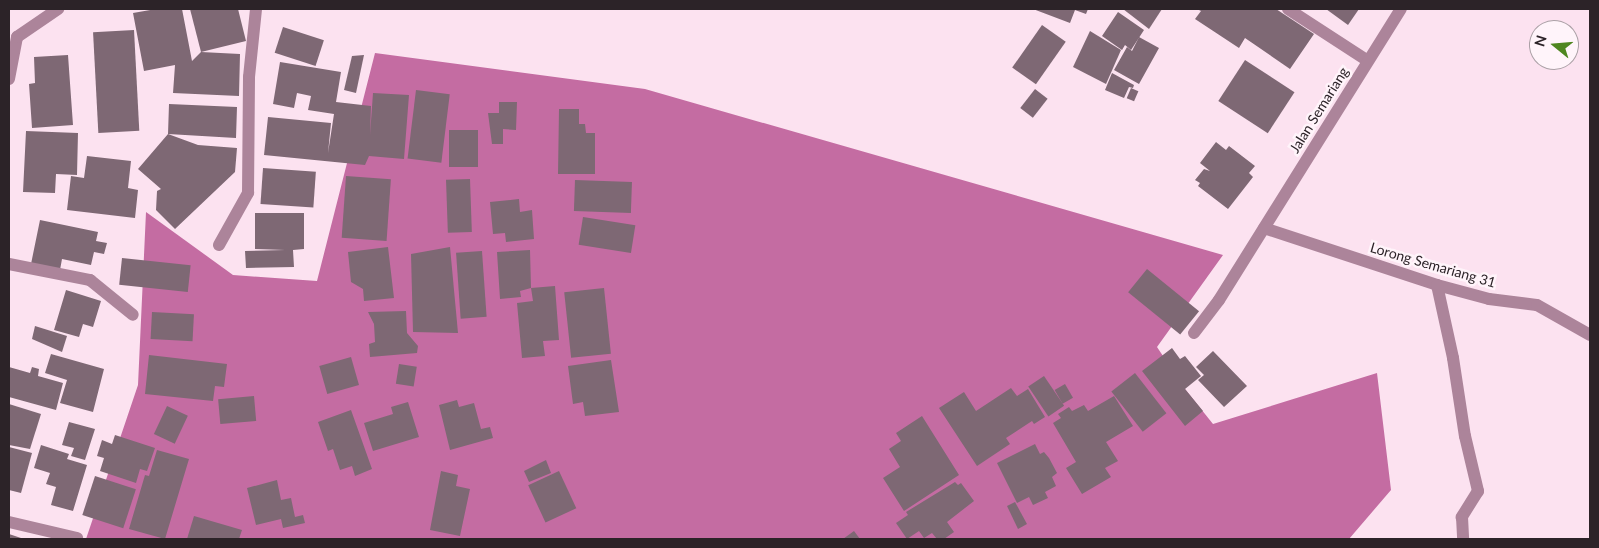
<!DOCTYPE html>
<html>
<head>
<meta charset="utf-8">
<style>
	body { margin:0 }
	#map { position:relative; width:1599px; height:548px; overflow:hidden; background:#fce2f0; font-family:Lato,sans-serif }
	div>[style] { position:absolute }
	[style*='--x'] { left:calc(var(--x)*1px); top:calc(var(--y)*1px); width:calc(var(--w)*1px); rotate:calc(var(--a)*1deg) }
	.water>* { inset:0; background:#c46ca2 }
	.building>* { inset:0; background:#7e6874; transform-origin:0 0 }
	.minor>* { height:12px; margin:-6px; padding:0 6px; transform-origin:6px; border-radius:6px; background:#ac849a }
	span { translate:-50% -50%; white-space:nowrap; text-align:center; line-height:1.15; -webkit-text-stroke:5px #fff4fa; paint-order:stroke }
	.street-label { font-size:14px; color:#2c2328 }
	.frame { position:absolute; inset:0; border:10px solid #2c2328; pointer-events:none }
	.north { position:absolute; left:1529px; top:20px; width:50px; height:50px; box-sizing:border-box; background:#fff4fa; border:1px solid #aba0a6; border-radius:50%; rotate:287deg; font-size:14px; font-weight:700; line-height:20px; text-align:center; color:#2c2328 }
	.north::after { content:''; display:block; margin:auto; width:18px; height:22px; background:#4f8620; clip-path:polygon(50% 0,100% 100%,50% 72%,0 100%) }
</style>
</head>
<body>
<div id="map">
	<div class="water">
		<div style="clip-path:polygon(375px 53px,645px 89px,1223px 255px,1157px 347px,1185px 389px,1213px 424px,1377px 373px,1391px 490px,1349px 539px,86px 539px,138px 385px,146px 212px,233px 275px,317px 281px)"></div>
	</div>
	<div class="building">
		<div style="clip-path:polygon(156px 9px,182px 9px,192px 61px,201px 52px,240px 54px,239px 96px,173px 93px,175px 65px,144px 71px,133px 13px)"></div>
		<div style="clip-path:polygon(190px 9px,238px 9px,246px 41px,201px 52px)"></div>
		<div style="clip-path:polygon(1033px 9px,1088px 9px,1086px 14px,1075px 10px,1070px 23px)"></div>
		<div style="clip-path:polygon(1123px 9px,1162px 9px,1149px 29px)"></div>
		<div style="clip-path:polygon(1197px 9px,1276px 9px,1314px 34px,1290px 69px,1245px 38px,1239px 48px,1195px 19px,1201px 11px)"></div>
		<div style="clip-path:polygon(1326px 9px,1359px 9px,1348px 25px)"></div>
		<div style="clip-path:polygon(1118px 12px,1144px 30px,1131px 50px,1125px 45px,1122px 50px,1102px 36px)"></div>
		<div style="left:1042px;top:25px;width:29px;height:52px;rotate:35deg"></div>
		<div style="left:283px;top:27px;width:43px;height:27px;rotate:18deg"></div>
		<div style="left:134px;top:30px;width:101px;height:41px;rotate:87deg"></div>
		<div style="clip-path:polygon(1090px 31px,1121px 50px,1106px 84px,1073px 67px)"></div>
		<div style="clip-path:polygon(1139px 37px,1159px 48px,1139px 84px,1114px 70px,1127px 47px,1132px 51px)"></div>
		<div style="clip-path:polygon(68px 55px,73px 125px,32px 128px,29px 84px,35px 83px,34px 57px)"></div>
		<div style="clip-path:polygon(364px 55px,356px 93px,344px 90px,352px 56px)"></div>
		<div style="left:1245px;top:60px;width:59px;height:49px;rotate:33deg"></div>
		<div style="clip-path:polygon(280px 62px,341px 72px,336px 102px,371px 106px,370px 135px,373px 93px,409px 95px,404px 159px,369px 156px,365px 165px,264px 155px,268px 117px,331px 123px,328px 153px,334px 114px,308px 110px,311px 96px,297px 93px,294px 108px,273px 104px)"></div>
		<div style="clip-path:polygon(1112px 73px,1134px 85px,1133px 88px,1129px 87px,1124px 98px,1105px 90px)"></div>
		<div style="left:1131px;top:88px;width:8px;height:11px;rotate:23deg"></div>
		<div style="left:1035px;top:89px;width:16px;height:24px;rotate:38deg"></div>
		<div style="left:416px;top:90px;width:34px;height:69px;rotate:7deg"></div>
		<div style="clip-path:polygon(499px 102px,517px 102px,516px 130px,503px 129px,503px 144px,492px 144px,488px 113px,499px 113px)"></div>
		<div style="clip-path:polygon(169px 104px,237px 107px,236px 138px,168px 134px,198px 145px,237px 148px,235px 172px,175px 229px,156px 210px,157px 191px,161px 189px,138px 169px,168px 134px)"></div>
		<div style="clip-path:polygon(559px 109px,579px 109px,579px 124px,585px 124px,586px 133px,595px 133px,595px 174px,558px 174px)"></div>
		<div style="left:478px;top:130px;width:37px;height:29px;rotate:90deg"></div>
		<div style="clip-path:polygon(26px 131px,78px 133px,77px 175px,56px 174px,55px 193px,23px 192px)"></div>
		<div style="clip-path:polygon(1216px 142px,1226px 150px,1229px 146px,1255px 166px,1249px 173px,1253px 177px,1228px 209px,1198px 186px,1200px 183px,1195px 180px,1204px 169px,1210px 171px,1200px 163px)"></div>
		<div style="clip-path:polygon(87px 156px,131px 161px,128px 188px,138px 190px,135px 218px,67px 210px,71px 176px,84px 178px)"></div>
		<div style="left:263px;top:168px;width:53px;height:36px;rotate:4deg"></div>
		<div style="left:346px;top:176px;width:45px;height:62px;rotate:4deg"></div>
		<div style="left:470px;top:179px;width:53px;height:24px;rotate:88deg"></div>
		<div style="left:575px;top:180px;width:57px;height:31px;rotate:2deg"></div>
		<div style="clip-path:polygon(519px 199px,520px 212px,532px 210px,534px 239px,506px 242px,505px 233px,493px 234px,490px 202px)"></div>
		<div style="clip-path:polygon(255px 213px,304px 213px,304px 249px,293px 250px,294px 267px,246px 268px,245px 251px,285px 250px,255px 249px)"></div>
		<div style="left:583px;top:217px;width:53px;height:28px;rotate:9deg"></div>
		<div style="clip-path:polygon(40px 220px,98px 232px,96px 241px,107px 243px,104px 254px,94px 252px,91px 265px,62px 259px,60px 270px,31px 264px)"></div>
		<div style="clip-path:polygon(388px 247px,394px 298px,364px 301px,363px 289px,351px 282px,348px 252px)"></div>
		<div style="clip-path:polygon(450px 247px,458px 333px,413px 332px,411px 254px)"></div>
		<div style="clip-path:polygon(530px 250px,531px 288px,555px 286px,559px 340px,543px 341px,545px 356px,522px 358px,517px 303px,533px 301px,531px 288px,520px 291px,521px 297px,500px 299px,497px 252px)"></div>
		<div style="left:482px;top:251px;width:66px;height:26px;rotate:86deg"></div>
		<div style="left:122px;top:258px;width:69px;height:27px;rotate:6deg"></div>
		<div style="left:1147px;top:269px;width:67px;height:30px;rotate:39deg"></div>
		<div style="left:604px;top:288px;width:66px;height:40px;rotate:84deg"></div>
		<div style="clip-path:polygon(66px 290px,101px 301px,93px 327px,83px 324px,79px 337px,54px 330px)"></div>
		<div style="clip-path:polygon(406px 311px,407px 333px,418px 346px,417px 353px,370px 357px,369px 344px,375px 342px,374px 324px,368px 312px)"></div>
		<div style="left:152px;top:312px;width:42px;height:27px;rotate:3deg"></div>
		<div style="clip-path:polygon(35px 326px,67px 336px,62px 352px,32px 339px)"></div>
		<div style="clip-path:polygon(1172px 348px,1180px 359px,1185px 356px,1201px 376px,1185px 389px,1203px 411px,1185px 426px,1142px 371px)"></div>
		<div style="clip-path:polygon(1213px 351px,1247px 386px,1224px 407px,1198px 380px,1204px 375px,1196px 367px)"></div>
		<div style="clip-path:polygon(51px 354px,104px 369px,93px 412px,60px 403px,67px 380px,45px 373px)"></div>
		<div style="clip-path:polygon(149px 355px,227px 364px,224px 387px,215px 386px,213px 401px,145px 394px)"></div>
		<div style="left:351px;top:357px;width:29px;height:33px;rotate:74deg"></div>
		<div style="clip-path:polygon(611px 360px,619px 412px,585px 416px,583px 402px,573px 404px,568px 366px)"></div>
		<div style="left:399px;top:364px;width:18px;height:20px;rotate:9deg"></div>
		<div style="clip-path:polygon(9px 367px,30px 373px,32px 367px,39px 369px,38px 376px,63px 383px,56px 410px,9px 397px)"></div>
		<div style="left:1135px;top:373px;width:51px;height:30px;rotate:52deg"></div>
		<div style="left:1044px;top:376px;width:36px;height:19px;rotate:56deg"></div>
		<div style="left:1065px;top:384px;width:16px;height:12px;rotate:60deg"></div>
		<div style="clip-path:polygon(1011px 388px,1017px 396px,1028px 389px,1045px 417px,1034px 424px,1032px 421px,1006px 438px,1010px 444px,977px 466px,939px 408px,964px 392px,976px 411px)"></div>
		<div style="left:254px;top:396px;width:25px;height:36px;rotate:85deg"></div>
		<div style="clip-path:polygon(1114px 396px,1133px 426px,1106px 442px,1118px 461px,1105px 468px,1111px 477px,1082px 494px,1066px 468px,1076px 462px,1053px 423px,1061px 418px,1058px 414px,1069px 407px,1072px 411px,1084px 405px,1088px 411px)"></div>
		<div style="clip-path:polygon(457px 400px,459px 407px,474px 403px,481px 429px,490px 427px,493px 438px,450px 450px,439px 405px)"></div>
		<div style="clip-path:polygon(408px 402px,419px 437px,373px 451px,364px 423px,393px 414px,391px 407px)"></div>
		<div style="clip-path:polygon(9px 404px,41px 414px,30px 449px,9px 445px)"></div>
		<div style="left:167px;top:406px;width:23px;height:31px;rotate:25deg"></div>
		<div style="clip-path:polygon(351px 410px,372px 469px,355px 476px,352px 466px,340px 470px,333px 449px,328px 451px,318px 422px)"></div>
		<div style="clip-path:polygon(922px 416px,959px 475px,904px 511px,883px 478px,900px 467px,889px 449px,901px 441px,896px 433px)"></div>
		<div style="clip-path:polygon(69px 422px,95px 429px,85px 460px,71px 456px,74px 448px,62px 445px)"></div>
		<div style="clip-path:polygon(115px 435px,155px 448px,147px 471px,140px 469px,136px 483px,100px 471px,104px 458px,97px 456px,102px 440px,112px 444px)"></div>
		<div style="clip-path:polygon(1035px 444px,1040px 454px,1044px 452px,1049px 458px,1057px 473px,1052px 477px,1056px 486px,1045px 492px,1048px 498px,1033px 505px,1029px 497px,1017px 503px,997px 463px)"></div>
		<div style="clip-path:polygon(41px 445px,69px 454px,67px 459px,87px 465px,73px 511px,51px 505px,56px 487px,46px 484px,50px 473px,34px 468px)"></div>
		<div style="clip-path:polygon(9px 447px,32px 453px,21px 493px,9px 490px)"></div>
		<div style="clip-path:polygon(157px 450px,189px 459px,165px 539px,129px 529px,145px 475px,149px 476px)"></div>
		<div style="clip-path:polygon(546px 460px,551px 473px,529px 482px,524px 471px)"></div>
		<div style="clip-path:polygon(441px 471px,458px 475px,456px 486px,470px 489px,460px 536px,430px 530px)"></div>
		<div style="left:559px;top:471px;width:41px;height:34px;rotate:65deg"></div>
		<div style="left:95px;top:476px;width:43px;height:41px;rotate:18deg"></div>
		<div style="clip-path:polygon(277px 480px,281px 500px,291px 498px,295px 517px,303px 515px,305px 523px,283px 528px,281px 519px,256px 525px,247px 488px)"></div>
		<div style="clip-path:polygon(955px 482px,958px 485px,961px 483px,974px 501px,947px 522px,954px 532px,944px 539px,937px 539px,932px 533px,924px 538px,919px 531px,907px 539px,896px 523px,908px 515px,906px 512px)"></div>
		<div style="clip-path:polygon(1015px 502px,1027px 524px,1018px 529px,1007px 506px)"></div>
		<div style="clip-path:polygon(194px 516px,242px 530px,239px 539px,187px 539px)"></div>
		<div style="clip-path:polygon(854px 531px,860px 539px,843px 539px)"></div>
		<div style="clip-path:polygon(9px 534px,24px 539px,9px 539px)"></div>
	</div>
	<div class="minor">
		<div style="--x:1288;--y:9;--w:95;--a:33"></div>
		<div style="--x:9;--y:79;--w:43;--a:-79.2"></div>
		<div style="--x:17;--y:37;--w:50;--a:-34.3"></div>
		<div style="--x:1264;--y:228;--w:182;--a:18.2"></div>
		<div style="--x:1437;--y:285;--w:54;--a:15.1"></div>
		<div style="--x:1489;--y:299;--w:48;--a:7.1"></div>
		<div style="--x:1537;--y:305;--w:61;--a:29.5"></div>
		<div style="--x:219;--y:245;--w:60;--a:-60.9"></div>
		<div style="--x:248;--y:193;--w:116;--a:-89.5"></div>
		<div style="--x:249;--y:77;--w:68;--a:-84.1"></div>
		<div style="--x:9;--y:264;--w:83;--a:11.2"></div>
		<div style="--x:90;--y:280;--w:55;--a:39.1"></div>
		<div style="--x:1437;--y:285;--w:75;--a:77.6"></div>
		<div style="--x:1453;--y:358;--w:79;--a:81.3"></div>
		<div style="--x:1465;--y:436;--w:57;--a:76.7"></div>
		<div style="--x:1478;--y:491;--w:31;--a:122"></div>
		<div style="--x:1462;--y:517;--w:22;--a:87"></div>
		<div style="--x:1194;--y:333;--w:41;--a:-52.9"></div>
		<div style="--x:1219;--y:300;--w:343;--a:-58"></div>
		<div style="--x:9;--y:522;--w:70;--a:13.2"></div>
	</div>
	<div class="street-label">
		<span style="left:1319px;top:110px;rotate:-58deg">Jalan Semariang</span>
		<span style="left:1433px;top:265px;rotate:16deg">Lorong Semariang 31</span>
	</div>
	<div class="frame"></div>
	<div class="north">N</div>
</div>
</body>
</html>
